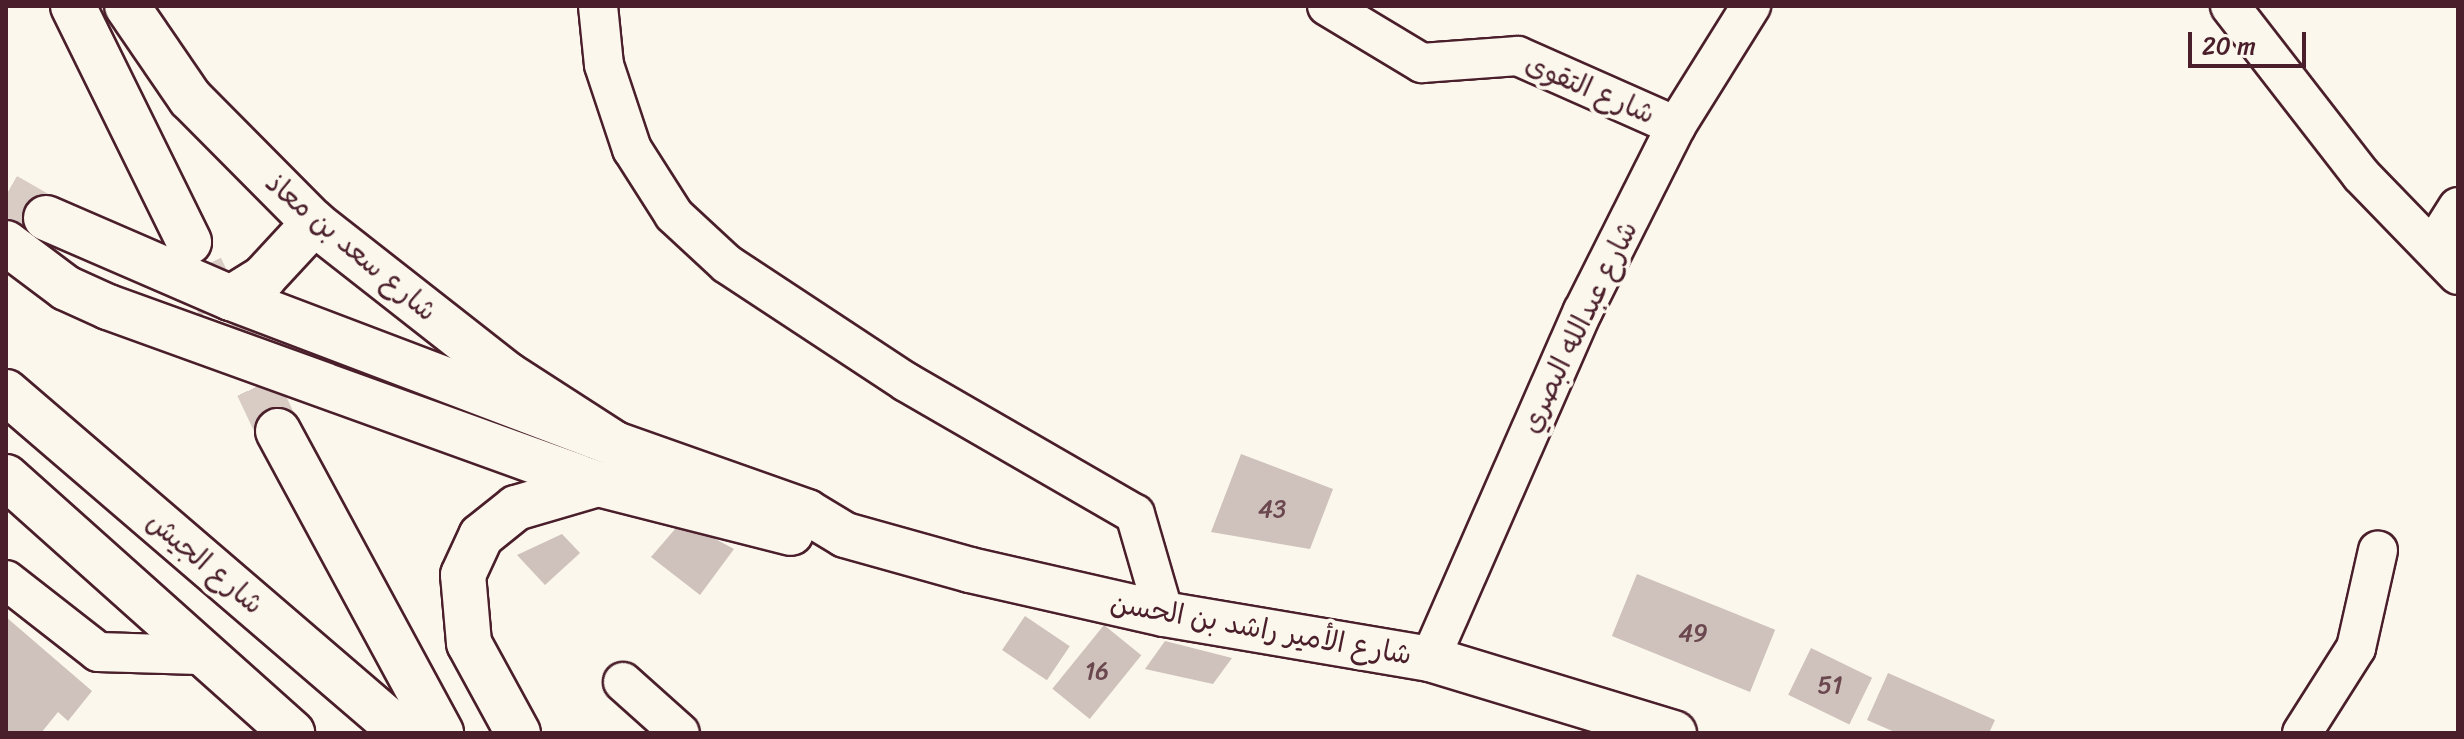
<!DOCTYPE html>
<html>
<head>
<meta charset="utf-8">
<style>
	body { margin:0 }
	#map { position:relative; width:2464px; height:739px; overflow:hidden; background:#fbf7ec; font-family:Sriracha,"Playpen Sans Arabic",sans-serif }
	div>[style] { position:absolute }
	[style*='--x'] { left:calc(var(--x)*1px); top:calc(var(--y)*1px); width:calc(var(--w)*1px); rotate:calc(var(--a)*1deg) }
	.building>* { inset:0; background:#cfc2bc; transform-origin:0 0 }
	.highway-tunnel>* { height:44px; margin-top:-22px; transform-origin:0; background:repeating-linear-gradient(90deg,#d8ccc5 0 44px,transparent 0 66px) }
	.roads { filter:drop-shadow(2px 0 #4a1f2b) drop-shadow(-2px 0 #4a1f2b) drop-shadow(0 2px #4a1f2b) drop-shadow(0 -2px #4a1f2b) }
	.street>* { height:38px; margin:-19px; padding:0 19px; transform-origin:19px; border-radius:19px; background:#fbf7ec }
	.secondary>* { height:44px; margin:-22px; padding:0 22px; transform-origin:22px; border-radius:22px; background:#fbf7ec }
	.highway>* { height:44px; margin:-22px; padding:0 22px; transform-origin:22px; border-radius:22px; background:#fbf7ec }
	span { translate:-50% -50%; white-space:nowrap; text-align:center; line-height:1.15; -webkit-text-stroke:8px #fbf7ec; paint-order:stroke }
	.number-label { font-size:24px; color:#6b484f }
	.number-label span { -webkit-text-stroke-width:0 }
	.street-label { font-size:28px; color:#4a1f2b }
	.frame { position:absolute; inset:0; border:8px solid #4a1f2b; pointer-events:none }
	.scale { position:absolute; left:2188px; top:32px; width:118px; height:36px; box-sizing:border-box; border:4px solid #4a1f2b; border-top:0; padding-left:10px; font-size:24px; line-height:28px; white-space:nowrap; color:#4a1f2b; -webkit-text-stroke:6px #fbf7ec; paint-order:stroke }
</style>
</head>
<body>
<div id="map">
	<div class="building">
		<div style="clip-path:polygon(1241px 454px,1333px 489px,1310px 549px,1211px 532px)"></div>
		<div style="clip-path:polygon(682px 521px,734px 549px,700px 595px,651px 557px)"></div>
		<div style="clip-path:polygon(562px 534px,580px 553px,545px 585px,517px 555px)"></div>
		<div style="left:1637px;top:574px;width:149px;height:67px;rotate:22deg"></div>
		<div style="left:1025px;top:616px;width:54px;height:41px;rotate:34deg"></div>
		<div style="clip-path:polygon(6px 617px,92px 691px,68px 721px,58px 712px,41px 733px,6px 733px)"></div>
		<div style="left:1104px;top:625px;width:48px;height:82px;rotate:39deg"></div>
		<div style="clip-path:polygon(1165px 641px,1232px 658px,1213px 684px,1145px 669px)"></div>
		<div style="left:1811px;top:648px;width:68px;height:52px;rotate:26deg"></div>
		<div style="clip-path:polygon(1888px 673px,1995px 720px,1989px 733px,1897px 733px,1867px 720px)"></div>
	</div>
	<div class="highway-tunnel">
		<div style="--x:6;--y:195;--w:46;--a:29.9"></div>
		<div style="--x:201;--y:267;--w:181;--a:64.8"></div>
	</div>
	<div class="roads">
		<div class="street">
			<div style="--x:598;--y:6;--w:59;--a:84.2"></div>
			<div style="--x:604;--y:65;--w:89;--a:71.6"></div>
			<div style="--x:632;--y:149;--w:78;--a:57.5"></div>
			<div style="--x:674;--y:215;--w:72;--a:42.8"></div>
			<div style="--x:727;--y:264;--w:214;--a:33.4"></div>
			<div style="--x:906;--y:382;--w:264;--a:30"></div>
			<div style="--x:1135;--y:514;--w:104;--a:73.8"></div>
			<div style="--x:1327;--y:6;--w:111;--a:31"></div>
			<div style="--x:1422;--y:63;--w:96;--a:-4.2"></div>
			<div style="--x:1518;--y:56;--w:173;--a:23.9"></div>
			<div style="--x:2230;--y:6;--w:214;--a:52.2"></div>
			<div style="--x:2361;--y:175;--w:139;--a:45.9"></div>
			<div style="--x:2434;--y:245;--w:45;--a:-57.7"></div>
			<div style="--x:6;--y:580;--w:117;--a:38"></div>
			<div style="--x:98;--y:652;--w:101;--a:1.7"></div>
			<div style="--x:1430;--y:659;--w:380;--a:-66.3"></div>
			<div style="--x:1583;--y:311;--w:207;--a:-63.3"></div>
			<div style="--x:1676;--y:126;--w:142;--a:-58"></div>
			<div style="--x:623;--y:682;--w:76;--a:41.8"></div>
			<div style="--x:2302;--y:733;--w:101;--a:-57.6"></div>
			<div style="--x:2356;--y:648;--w:100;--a:-77.3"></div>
		</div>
		<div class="secondary">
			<div style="--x:127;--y:6;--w:112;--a:55.6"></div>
			<div style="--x:190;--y:98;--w:176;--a:45.2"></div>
			<div style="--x:314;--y:223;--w:246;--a:38.1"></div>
			<div style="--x:508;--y:375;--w:127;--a:32.8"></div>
			<div style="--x:615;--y:444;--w:204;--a:19.5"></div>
			<div style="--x:807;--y:512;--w:44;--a:31.2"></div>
			<div style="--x:845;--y:535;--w:130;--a:15.6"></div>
			<div style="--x:970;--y:570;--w:199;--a:12.8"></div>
			<div style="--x:1164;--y:614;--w:270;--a:9.6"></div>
			<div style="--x:1430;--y:659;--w:255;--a:16.9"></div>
			<div style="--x:598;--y:484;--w:199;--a:14.2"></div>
		</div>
		<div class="highway">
			<div style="--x:73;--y:6;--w:263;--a:63.8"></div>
			<div style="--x:46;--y:218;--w:202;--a:23.4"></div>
			<div style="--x:231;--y:298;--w:411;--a:20.8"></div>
			<div style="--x:6;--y:243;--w:75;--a:36.9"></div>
			<div style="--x:66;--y:288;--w:46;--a:24.3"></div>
			<div style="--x:108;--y:307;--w:521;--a:19.86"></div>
			<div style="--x:231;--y:298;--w:39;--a:-32"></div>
			<div style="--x:264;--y:277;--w:74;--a:-47.2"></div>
			<div style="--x:6;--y:392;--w:523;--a:40.66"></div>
			<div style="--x:278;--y:431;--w:343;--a:61.6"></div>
			<div style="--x:6;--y:477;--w:384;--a:41.8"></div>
			<div style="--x:518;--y:733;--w:102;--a:-118.6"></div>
			<div style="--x:469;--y:643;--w:68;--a:-95"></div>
			<div style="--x:463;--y:575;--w:43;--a:-65.2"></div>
			<div style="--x:481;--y:536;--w:45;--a:-38.7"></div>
			<div style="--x:516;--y:508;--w:85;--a:-16.3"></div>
		</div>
	</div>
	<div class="number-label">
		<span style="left:1272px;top:510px">43</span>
		<span style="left:1693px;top:634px">49</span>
		<span style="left:1097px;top:672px">16</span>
		<span style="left:1830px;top:686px">51</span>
	</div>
	<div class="street-label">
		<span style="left:1590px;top:89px;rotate:23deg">شارع التقوى</span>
		<span style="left:351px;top:247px;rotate:40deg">شارع سعد بن معاذ</span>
		<span style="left:1579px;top:327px;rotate:-64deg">شارع عبدالله البصري</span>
		<span style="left:205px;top:563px;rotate:40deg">شارع الجيش</span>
		<span style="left:1261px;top:629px;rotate:10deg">شارع الأمير راشد بن الحسن</span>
	</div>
	<div class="frame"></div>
	<div class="scale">20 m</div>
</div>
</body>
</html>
